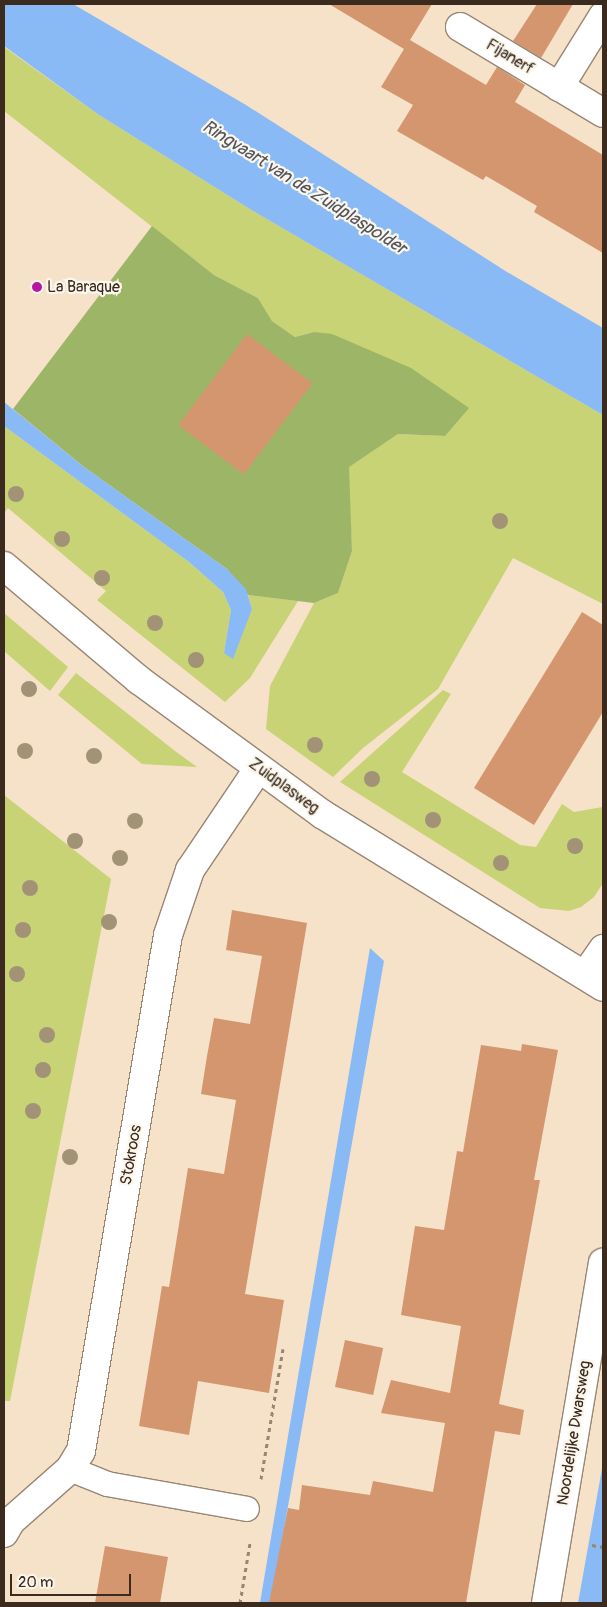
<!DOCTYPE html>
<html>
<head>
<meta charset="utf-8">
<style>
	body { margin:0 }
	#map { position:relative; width:607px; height:1607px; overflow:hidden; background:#f6e1c9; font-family:Pangolin,sans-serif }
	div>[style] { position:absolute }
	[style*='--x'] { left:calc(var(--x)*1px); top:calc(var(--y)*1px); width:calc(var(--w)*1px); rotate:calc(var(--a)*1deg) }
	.green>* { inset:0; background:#c7d374 }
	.forest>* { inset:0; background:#9db566 }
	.water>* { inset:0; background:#89baf5 }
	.building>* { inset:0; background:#d3966f; transform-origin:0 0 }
	.path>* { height:3px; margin-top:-1.5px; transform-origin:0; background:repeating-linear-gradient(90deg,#988674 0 4px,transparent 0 8px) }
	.roads { filter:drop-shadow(1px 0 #988674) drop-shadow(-1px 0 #988674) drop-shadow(0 1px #988674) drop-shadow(0 -1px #988674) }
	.lane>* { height:24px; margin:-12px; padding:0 12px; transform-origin:12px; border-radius:12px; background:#fff }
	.street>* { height:28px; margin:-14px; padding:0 14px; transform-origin:14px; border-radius:14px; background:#fff }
	.secondary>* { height:28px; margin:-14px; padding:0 14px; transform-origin:14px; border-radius:14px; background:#fff }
	.trees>* { width:16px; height:16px; margin:-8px; border-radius:50%; background:#a29377 }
	.dots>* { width:14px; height:14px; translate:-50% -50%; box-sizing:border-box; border:2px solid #fbf7ec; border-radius:50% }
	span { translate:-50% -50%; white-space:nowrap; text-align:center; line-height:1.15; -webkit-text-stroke:4.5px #fbf7ec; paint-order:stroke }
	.street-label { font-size:16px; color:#3b2a1e }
	.poi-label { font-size:16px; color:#3b2a1e }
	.left { translate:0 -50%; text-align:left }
	.water-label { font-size:18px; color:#52555e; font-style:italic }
	.frame { position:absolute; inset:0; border:5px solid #3b2a1e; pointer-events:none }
	.scale { position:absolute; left:10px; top:1574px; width:121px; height:22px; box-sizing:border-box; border:2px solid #3b2a1e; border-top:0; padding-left:6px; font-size:15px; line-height:18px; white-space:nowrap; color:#3b2a1e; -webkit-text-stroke:4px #fbf7ec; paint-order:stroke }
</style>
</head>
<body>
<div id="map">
	<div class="green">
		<div style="clip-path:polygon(4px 47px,99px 115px,253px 211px,603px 415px,603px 604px,513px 558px,438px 689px,363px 748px,333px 777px,266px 729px,270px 686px,314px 603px,338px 593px,352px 551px,348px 467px,398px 434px,445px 436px,314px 332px,295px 337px,272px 321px,258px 298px,214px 275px,4px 111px)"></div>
		<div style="clip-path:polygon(4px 426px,189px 562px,223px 592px,231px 610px,224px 653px,252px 609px,248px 595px,298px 601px,250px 678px,225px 702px,97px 600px,106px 591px,8px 508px,4px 513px)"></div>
		<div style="clip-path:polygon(4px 613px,68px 667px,50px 691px,4px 651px)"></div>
		<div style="clip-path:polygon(76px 673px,175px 751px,197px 767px,142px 764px,58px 695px)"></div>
		<div style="clip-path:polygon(443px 690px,451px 694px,402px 772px,520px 845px,536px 847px,562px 804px,574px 812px,603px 807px,603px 883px,594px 897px,581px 907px,569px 911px,540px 908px,340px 782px)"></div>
		<div style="clip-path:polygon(4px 795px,111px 879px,10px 1401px,4px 1401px)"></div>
	</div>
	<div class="forest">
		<div style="clip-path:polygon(152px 226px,214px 275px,258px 298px,272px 321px,295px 337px,314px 332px,332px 334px,411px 368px,469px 408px,445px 436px,398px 434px,349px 467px,352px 551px,338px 593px,314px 603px,248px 595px,227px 569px,84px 467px,13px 409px)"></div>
	</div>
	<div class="water">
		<div style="clip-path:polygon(4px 4px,73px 4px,246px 105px,507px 272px,603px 328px,603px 415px,253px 211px,99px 115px,4px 46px)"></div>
		<div style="clip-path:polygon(4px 402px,84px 467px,227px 569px,246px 589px,252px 609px,233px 659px,224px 653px,231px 610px,223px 592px,189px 562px,4px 426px)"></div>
		<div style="clip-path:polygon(370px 948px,384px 961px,271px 1603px,260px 1603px)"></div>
		<div style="clip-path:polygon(603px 1463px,603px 1603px,578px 1603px)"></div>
	</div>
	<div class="building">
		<div style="clip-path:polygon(329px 4px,432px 4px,410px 40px,486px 85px,497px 67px,525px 85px,515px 102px,603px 155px,603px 253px,534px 212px,537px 206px,486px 176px,483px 180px,397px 131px,413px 105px,381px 87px,404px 49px)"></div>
		<div style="clip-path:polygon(537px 4px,573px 4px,541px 58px,513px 41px)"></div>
		<div style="left:247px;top:334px;width:82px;height:114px;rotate:37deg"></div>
		<div style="clip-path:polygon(582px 612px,603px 625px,603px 712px,534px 825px,474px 788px)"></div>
		<div style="clip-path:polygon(232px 910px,307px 923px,245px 1294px,284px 1300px,269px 1393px,198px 1381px,189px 1435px,139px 1426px,162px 1286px,169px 1287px,188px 1168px,224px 1174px,236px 1100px,201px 1094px,207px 1056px,214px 1018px,250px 1024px,262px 956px,226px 950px)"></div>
		<div style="clip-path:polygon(522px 1044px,558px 1050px,534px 1180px,540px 1180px,499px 1404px,524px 1410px,520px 1435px,495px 1431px,466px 1603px,269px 1603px,288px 1508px,299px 1510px,302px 1485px,370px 1495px,373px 1481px,433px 1492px,445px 1423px,381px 1413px,391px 1380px,450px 1393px,461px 1326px,401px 1315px,415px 1226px,444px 1230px,457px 1151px,463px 1152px,481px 1045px,521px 1051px)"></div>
		<div style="left:345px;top:1340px;width:39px;height:48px;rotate:12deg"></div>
		<div style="clip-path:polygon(105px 1546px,168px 1557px,160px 1603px,95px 1603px)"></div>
	</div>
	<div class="path">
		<div style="--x:261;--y:1479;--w:132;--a:-80.4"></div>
		<div style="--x:592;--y:1545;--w:11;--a:10"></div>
		<div style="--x:240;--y:1603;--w:61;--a:-80.5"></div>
	</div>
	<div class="roads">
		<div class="lane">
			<div style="--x:70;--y:1469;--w:40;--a:22"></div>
			<div style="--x:107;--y:1484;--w:142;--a:10.1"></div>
		</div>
		<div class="street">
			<div style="--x:460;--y:27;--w:167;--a:31"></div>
			<div style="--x:559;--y:87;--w:84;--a:-58.2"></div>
			<div style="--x:4;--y:1533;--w:14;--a:-60"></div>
			<div style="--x:11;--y:1521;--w:79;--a:-41.4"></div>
			<div style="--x:70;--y:1469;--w:21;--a:-59"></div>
			<div style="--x:81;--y:1451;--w:523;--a:-80.43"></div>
			<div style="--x:168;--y:935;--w:69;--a:-71.3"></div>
			<div style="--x:190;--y:870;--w:122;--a:-56"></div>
		</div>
		<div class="secondary">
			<div style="--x:4;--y:566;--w:177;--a:40.2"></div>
			<div style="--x:139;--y:680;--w:227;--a:36.2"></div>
			<div style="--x:322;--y:814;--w:330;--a:31.6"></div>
			<div style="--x:585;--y:975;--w:32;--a:-55"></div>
			<div style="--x:546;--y:1603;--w:345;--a:-80.5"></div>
		</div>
	</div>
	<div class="trees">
		<div style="left:16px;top:494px"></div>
		<div style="left:500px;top:521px"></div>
		<div style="left:62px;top:539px"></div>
		<div style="left:102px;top:578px"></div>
		<div style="left:155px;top:623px"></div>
		<div style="left:196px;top:660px"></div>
		<div style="left:29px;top:689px"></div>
		<div style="left:315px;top:745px"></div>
		<div style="left:25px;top:751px"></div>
		<div style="left:94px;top:756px"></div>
		<div style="left:372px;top:779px"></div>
		<div style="left:433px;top:820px"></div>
		<div style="left:135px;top:821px"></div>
		<div style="left:75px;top:841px"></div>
		<div style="left:575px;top:846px"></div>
		<div style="left:120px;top:858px"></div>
		<div style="left:501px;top:863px"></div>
		<div style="left:30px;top:888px"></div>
		<div style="left:109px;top:922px"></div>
		<div style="left:23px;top:930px"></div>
		<div style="left:17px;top:974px"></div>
		<div style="left:47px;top:1035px"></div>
		<div style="left:43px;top:1070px"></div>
		<div style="left:33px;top:1111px"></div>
		<div style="left:70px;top:1157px"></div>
	</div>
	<div class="dots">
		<div style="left:37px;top:287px;background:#b5179e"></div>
	</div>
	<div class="street-label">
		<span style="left:510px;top:57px;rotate:31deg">Fijanerf</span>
		<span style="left:284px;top:786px;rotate:36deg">Zuidplasweg</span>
		<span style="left:131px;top:1155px;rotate:-80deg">Stokroos</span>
		<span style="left:574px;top:1433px;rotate:-81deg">Noordelijke Dwarsweg</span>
	</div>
	<div class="poi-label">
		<span class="left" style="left:47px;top:287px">La Baraque</span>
	</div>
	<div class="water-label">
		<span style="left:304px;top:188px;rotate:32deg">Ringvaart van de Zuidplaspolder</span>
	</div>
	<div class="frame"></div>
	<div class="scale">20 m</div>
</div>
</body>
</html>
